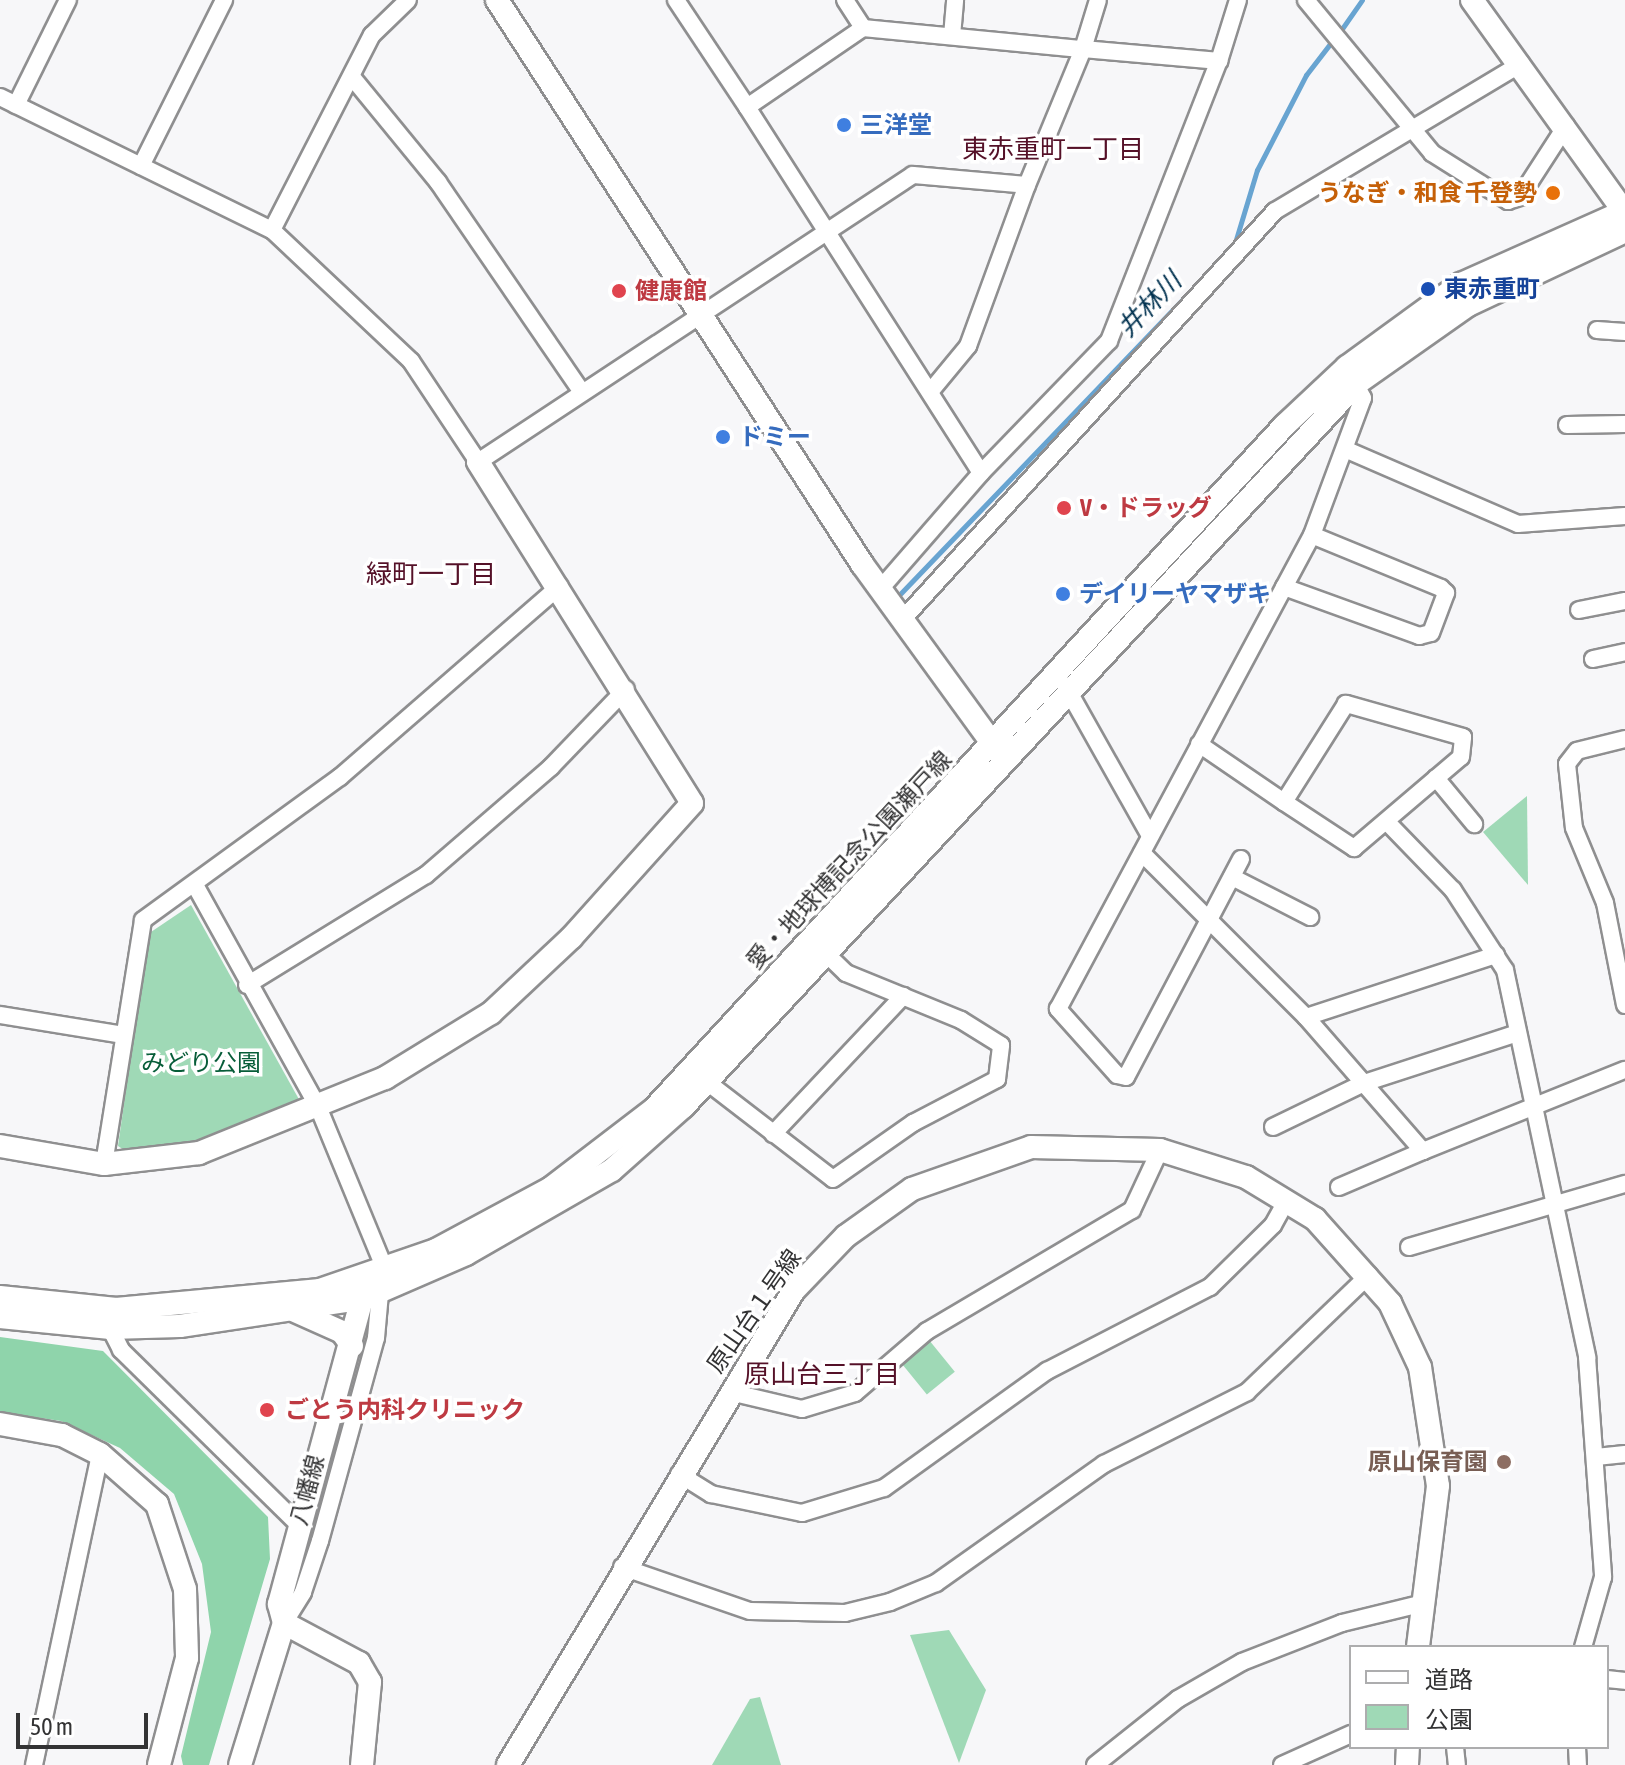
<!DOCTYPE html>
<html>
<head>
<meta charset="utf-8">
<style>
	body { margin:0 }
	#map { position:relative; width:1625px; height:1765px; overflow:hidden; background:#f7f7f9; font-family:"Asap Condensed","Noto Sans JP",sans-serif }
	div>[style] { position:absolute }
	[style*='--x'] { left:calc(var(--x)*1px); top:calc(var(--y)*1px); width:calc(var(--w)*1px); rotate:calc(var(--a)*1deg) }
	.green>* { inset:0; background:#9fd9b6; transform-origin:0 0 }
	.forest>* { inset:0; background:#8fd4ab }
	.stream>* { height:5px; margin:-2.5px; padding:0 2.5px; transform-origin:2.5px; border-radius:2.5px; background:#68a4d1 }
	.roads { filter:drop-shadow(2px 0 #8f8f90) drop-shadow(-2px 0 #8f8f90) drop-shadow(0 2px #8f8f90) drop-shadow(0 -2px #8f8f90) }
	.street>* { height:16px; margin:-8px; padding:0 8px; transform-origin:8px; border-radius:8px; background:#fff }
	.secondary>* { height:22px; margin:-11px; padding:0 11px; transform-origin:11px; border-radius:11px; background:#fff }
	.dots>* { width:22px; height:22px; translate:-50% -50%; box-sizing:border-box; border:4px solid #fff; border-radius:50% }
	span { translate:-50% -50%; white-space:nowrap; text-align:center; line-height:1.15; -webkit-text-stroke:7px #fff; paint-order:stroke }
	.shop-label { font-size:24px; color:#366cbe; font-weight:700 }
	.left { translate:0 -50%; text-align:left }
	.food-label { font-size:24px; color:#c56008; font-weight:700 }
	.right { translate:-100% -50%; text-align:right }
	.transit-label { font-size:24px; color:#164399; font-weight:700 }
	.health-label { font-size:24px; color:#be3a42; font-weight:700 }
	.street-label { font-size:24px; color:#333334 }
	.park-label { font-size:24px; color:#075d39 }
	.education-label { font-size:24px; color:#785e54; font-weight:700 }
	.neighbourhood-label { font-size:26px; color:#551128 }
	.water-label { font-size:26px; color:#00314f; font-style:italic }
	.legend { position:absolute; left:1349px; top:1645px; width:260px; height:104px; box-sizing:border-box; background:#fff; border:2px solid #adadae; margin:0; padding:10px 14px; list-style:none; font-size:24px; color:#333334 }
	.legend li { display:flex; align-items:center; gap:16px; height:40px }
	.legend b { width:40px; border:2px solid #adadae }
	.scale { position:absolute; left:16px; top:1713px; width:132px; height:36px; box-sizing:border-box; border:4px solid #333334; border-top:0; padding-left:10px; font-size:24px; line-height:28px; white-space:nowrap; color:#333334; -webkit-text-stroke:6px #fff; paint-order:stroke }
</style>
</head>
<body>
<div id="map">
	<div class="green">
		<div style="clip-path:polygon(1527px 796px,1528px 885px,1483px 832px)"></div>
		<div style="clip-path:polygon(191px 905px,301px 1103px,197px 1141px,124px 1150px,118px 1146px,148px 934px)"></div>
		<div style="left:929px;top:1340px;width:41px;height:36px;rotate:51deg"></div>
		<div style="clip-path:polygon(949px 1630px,986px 1690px,959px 1763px,910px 1635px)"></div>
		<div style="clip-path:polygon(760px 1697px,781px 1765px,712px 1765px,750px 1699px)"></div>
	</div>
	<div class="forest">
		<div style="clip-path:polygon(0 1337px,103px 1351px,268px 1517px,270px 1559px,209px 1765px,183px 1765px,181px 1756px,211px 1632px,202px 1564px,174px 1494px,120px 1448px,61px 1421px,0 1412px)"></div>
	</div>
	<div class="stream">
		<div style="--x:1339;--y:33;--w:40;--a:-55.1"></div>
		<div style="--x:1234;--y:246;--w:79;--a:-73.2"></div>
		<div style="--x:1257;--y:170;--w:107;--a:-62.7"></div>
		<div style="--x:1306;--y:75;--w:44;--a:-52.4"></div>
		<div style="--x:901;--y:593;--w:419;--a:-46.2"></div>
	</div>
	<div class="roads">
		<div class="street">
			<div style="--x:676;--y:0;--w:128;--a:56.4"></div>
			<div style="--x:845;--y:0;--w:33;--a:57"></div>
			<div style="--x:863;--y:28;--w:140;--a:145.7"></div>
			<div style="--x:747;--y:107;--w:434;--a:57.4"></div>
			<div style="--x:981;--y:473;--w:152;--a:131"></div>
			<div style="--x:1306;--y:0;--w:198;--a:50.5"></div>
			<div style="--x:1432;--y:153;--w:90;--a:32.3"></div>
			<div style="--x:1508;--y:201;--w:13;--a:-18"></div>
			<div style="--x:1520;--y:197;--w:85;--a:-57.1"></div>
			<div style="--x:863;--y:28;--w:221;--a:5.5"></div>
			<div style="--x:1083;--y:49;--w:51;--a:-73"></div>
			<div style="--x:952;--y:36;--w:36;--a:-85"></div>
			<div style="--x:352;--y:77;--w:136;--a:50.7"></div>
			<div style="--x:438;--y:182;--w:255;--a:55.6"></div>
			<div style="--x:0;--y:97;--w:303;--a:26.1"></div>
			<div style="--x:272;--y:230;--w:191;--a:43.3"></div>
			<div style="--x:411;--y:361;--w:121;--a:56.4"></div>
			<div style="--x:478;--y:462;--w:521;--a:-33.42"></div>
			<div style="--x:913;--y:175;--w:114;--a:5"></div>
			<div style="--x:1027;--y:185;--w:147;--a:-67.6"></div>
			<div style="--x:1083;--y:49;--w:137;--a:5"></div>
			<div style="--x:1219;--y:61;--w:64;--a:-72.7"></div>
			<div style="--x:16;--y:105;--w:117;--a:-63.7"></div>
			<div style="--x:141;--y:166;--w:186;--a:-63.4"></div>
			<div style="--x:272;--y:230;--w:219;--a:-62.9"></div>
			<div style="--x:372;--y:35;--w:50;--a:-44.2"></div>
			<div style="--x:1597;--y:330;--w:28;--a:4"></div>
			<div style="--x:930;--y:392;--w:60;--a:-50.4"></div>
			<div style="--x:968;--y:346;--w:171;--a:-69.9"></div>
			<div style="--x:1567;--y:425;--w:58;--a:-1"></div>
			<div style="--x:1347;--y:450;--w:186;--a:23.4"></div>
			<div style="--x:1518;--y:524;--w:107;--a:-4.3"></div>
			<div style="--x:981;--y:473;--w:184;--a:-45.9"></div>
			<div style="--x:1109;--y:341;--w:301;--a:-68.6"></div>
			<div style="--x:1284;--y:587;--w:144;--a:19.9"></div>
			<div style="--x:1419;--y:636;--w:12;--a:-14"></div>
			<div style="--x:1431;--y:633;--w:43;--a:-69.4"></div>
			<div style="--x:1446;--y:593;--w:7;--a:-135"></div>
			<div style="--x:1441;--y:588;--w:139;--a:-157.7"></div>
			<div style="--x:1579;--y:610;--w:47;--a:-11.1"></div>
			<div style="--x:903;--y:619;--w:552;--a:-47.64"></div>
			<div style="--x:1275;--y:211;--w:287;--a:-30.9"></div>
			<div style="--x:1593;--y:659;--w:33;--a:-12"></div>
			<div style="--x:1065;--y:685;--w:173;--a:60.6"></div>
			<div style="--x:1625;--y:739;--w:49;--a:166"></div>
			<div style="--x:1577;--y:751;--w:16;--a:128"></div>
			<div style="--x:1567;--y:764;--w:64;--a:83.8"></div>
			<div style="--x:1574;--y:828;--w:81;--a:67.5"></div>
			<div style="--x:1605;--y:903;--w:104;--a:78.9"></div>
			<div style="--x:1199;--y:744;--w:103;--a:34.3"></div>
			<div style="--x:1284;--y:802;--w:84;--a:33.3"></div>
			<div style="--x:1354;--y:848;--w:140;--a:-40.4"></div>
			<div style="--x:1461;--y:757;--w:20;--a:-84"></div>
			<div style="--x:1463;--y:737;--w:122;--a:-164.2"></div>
			<div style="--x:1346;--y:704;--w:116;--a:122.3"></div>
			<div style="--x:1436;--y:778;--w:60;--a:50.4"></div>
			<div style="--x:1387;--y:822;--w:95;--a:45.9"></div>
			<div style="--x:1453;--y:890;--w:95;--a:57"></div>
			<div style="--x:1505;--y:970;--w:396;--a:78"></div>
			<div style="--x:1587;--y:1357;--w:221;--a:85.8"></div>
			<div style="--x:1603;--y:1577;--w:73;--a:105.9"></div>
			<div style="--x:1142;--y:853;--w:232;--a:45"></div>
			<div style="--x:1306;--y:1017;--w:178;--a:48.9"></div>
			<div style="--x:1423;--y:1151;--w:218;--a:-21.9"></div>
			<div style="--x:1241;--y:859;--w:246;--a:117.8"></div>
			<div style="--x:1126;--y:1077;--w:9;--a:-167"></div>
			<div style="--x:1117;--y:1075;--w:89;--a:-131.8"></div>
			<div style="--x:1058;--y:1009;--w:538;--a:-61.81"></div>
			<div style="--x:1312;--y:535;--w:146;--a:-69.6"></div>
			<div style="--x:1363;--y:398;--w:25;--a:-119"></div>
			<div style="--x:1232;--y:877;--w:88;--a:27.1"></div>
			<div style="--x:195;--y:885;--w:256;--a:61"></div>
			<div style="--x:319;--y:1109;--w:173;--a:67.6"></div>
			<div style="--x:247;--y:985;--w:210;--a:-31.6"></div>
			<div style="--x:426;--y:875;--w:165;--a:-40.8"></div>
			<div style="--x:551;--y:767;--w:108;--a:-46.1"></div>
			<div style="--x:0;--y:1015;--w:125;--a:9.2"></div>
			<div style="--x:1306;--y:1017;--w:200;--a:-18.1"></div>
			<div style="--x:698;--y:1075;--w:170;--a:37.6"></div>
			<div style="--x:833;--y:1179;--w:98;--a:-35"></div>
			<div style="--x:913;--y:1123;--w:95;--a:-27.6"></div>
			<div style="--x:997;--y:1079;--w:34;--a:-83"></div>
			<div style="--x:1001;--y:1045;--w:47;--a:-148"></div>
			<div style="--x:961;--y:1020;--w:124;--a:-157.8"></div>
			<div style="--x:846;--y:973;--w:29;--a:-136"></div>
			<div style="--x:1273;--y:1127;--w:101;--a:-25.8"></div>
			<div style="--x:1364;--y:1083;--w:162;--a:-18"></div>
			<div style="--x:773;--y:1134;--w:190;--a:-46.7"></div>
			<div style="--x:104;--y:1164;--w:247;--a:-80.9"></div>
			<div style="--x:143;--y:920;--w:243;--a:-36"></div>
			<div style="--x:340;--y:777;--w:291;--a:-41"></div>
			<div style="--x:1339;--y:1187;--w:91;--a:-23.2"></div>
			<div style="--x:1409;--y:1247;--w:225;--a:-16.3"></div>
			<div style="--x:110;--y:1328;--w:25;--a:63"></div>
			<div style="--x:121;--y:1350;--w:252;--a:44.5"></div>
			<div style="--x:730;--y:1392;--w:74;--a:13.3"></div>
			<div style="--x:802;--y:1409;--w:55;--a:-16.8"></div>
			<div style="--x:855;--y:1393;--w:95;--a:-40.7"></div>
			<div style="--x:927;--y:1331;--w:238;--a:-30.6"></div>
			<div style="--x:1132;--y:1210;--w:66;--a:-65"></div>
			<div style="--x:1596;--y:1457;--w:29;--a:-6"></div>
			<div style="--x:679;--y:1474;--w:38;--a:32"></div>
			<div style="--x:711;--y:1494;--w:93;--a:11.8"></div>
			<div style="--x:802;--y:1513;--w:86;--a:-17"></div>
			<div style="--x:884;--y:1488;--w:201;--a:-35.7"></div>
			<div style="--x:1047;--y:1371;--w:183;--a:-27.3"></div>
			<div style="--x:1210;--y:1287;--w:88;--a:-44.5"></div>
			<div style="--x:1273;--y:1225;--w:29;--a:-61"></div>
			<div style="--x:622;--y:1567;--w:135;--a:19"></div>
			<div style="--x:750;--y:1611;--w:95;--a:1.2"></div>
			<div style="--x:845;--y:1613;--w:46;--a:-13.7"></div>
			<div style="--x:890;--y:1602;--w:50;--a:-22.4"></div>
			<div style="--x:936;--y:1583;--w:206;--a:-35.3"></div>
			<div style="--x:1104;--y:1464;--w:160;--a:-26.7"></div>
			<div style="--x:1247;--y:1392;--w:169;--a:-43.8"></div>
			<div style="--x:284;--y:1623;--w:36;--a:-58"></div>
			<div style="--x:303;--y:1592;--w:54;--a:-71.6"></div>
			<div style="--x:320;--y:1541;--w:211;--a:-74.6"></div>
			<div style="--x:376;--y:1338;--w:56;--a:-84.9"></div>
			<div style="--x:1607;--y:1679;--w:18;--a:6"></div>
			<div style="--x:1455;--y:1747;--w:18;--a:84"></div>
			<div style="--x:1577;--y:1747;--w:18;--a:87"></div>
			<div style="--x:34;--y:1765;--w:318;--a:-78"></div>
			<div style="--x:1095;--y:1765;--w:106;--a:-38.5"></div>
			<div style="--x:1178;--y:1699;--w:74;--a:-30"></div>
			<div style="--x:1242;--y:1662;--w:107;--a:-21.3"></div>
			<div style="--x:1342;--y:1623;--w:84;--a:-13.7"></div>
			<div style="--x:1282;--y:1765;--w:76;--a:-24.2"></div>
		</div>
		<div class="secondary">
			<div style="--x:497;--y:0;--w:672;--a:57.09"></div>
			<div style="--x:862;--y:564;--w:235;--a:54"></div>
			<div style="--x:1472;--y:0;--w:262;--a:54.3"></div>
			<div style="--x:0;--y:1146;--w:106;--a:9.8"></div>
			<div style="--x:104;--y:1164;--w:96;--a:-6.6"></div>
			<div style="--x:199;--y:1153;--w:201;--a:-22"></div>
			<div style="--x:385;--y:1078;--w:124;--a:-31.5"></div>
			<div style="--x:491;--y:1013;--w:110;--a:-43.2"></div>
			<div style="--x:571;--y:938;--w:181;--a:-48.1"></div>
			<div style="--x:692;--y:803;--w:403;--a:-122.1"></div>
			<div style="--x:0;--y:1297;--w:117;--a:5.9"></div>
			<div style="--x:116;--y:1309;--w:205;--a:-5.3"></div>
			<div style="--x:320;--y:1290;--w:123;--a:-19"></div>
			<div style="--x:436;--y:1250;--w:131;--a:-28.3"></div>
			<div style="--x:551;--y:1188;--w:130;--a:-37.5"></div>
			<div style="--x:654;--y:1109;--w:931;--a:-47.31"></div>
			<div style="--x:1285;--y:425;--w:85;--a:-43.1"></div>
			<div style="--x:1347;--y:367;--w:141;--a:-36.1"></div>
			<div style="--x:1461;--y:284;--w:180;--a:-24"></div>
			<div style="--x:295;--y:1311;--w:51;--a:24.1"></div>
			<div style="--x:342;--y:1332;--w:17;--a:54"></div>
			<div style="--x:0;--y:1317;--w:111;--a:5.7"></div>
			<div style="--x:110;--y:1328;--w:70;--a:-1.6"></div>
			<div style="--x:180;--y:1326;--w:187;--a:-8.6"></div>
			<div style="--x:365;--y:1298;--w:110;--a:-23.5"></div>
			<div style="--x:466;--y:1254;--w:168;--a:-29.9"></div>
			<div style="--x:612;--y:1170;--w:95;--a:-41.6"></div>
			<div style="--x:683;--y:1107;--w:988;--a:-47.05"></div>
			<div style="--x:1356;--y:384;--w:137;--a:-35.2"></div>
			<div style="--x:1468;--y:305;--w:174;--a:-25.2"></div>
			<div style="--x:0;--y:1424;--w:63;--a:10.1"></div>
			<div style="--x:62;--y:1435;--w:42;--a:26.6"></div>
			<div style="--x:100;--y:1454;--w:76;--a:41.3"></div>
			<div style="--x:157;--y:1504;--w:89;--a:71.8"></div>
			<div style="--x:185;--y:1589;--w:69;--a:88.3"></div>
			<div style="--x:187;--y:1658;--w:111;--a:104.7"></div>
			<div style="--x:284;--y:1623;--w:85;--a:28.1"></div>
			<div style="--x:359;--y:1663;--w:22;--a:60"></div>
			<div style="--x:370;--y:1682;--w:83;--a:95.5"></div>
			<div style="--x:240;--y:1765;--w:149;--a:-72.8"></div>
			<div style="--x:284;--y:1623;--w:20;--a:-105"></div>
			<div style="--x:279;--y:1604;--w:332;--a:-74.8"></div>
			<div style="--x:508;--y:1765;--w:554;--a:-58.95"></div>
			<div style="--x:794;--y:1290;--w:75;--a:-46.1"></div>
			<div style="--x:846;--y:1236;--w:81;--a:-35.5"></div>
			<div style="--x:912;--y:1189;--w:126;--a:-19.4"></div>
			<div style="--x:1031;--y:1147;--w:129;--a:1.3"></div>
			<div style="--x:1160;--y:1150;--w:90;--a:17.4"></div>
			<div style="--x:1246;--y:1177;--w:81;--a:31.3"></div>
			<div style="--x:1315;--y:1219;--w:113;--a:48.2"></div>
			<div style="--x:1390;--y:1303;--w:71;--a:64.9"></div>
			<div style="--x:1420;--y:1367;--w:120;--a:81.4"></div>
			<div style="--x:1438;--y:1486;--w:162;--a:97.1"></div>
			<div style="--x:1407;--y:1765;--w:18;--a:-87"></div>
		</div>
	</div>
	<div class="dots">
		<div style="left:844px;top:125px;background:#3f7fe0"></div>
		<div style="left:1553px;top:193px;background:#e8710a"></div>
		<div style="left:1428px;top:289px;background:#1a4fb4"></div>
		<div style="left:619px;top:291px;background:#e0444e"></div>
		<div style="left:723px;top:437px;background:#3f7fe0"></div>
		<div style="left:1064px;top:508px;background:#e0444e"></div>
		<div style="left:1063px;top:594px;background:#3f7fe0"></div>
		<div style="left:267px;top:1410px;background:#e0444e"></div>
		<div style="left:1504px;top:1462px;background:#8d6e63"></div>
	</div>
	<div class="shop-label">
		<span class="left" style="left:860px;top:125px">三洋堂</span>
		<span class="left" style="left:739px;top:437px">ドミー</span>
		<span class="left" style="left:1079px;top:594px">デイリーヤマザキ</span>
	</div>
	<div class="food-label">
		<span class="right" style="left:1537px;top:193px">うなぎ・和食 千登勢</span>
	</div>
	<div class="transit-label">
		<span class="left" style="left:1444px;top:289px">東赤重町</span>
	</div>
	<div class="health-label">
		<span class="left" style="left:635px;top:291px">健康館</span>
		<span class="left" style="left:1080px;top:508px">V・ドラッグ</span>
		<span class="left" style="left:285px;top:1410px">ごとう内科クリニック</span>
	</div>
	<div class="street-label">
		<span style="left:849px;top:860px;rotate:-47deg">愛・地球博記念公園瀬戸線</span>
		<span style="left:754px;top:1311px;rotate:-55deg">原山台１号線</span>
		<span style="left:307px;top:1490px;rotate:-75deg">八幡線</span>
	</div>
	<div class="park-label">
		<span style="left:201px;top:1063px">みどり公園</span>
	</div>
	<div class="education-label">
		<span class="right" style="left:1488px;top:1462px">原山保育園</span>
	</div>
	<div class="neighbourhood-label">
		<span style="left:1053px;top:150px">東赤重町一丁目</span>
		<span style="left:431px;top:575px">緑町一丁目</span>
		<span style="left:822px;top:1375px">原山台三丁目</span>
	</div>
	<div class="water-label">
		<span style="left:1150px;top:305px;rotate:-46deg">井林川</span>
	</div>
	<ul class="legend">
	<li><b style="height:10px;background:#fff"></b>道路</li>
	<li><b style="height:22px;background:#9fd9b6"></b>公園</li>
	</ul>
	<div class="scale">50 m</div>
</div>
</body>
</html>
